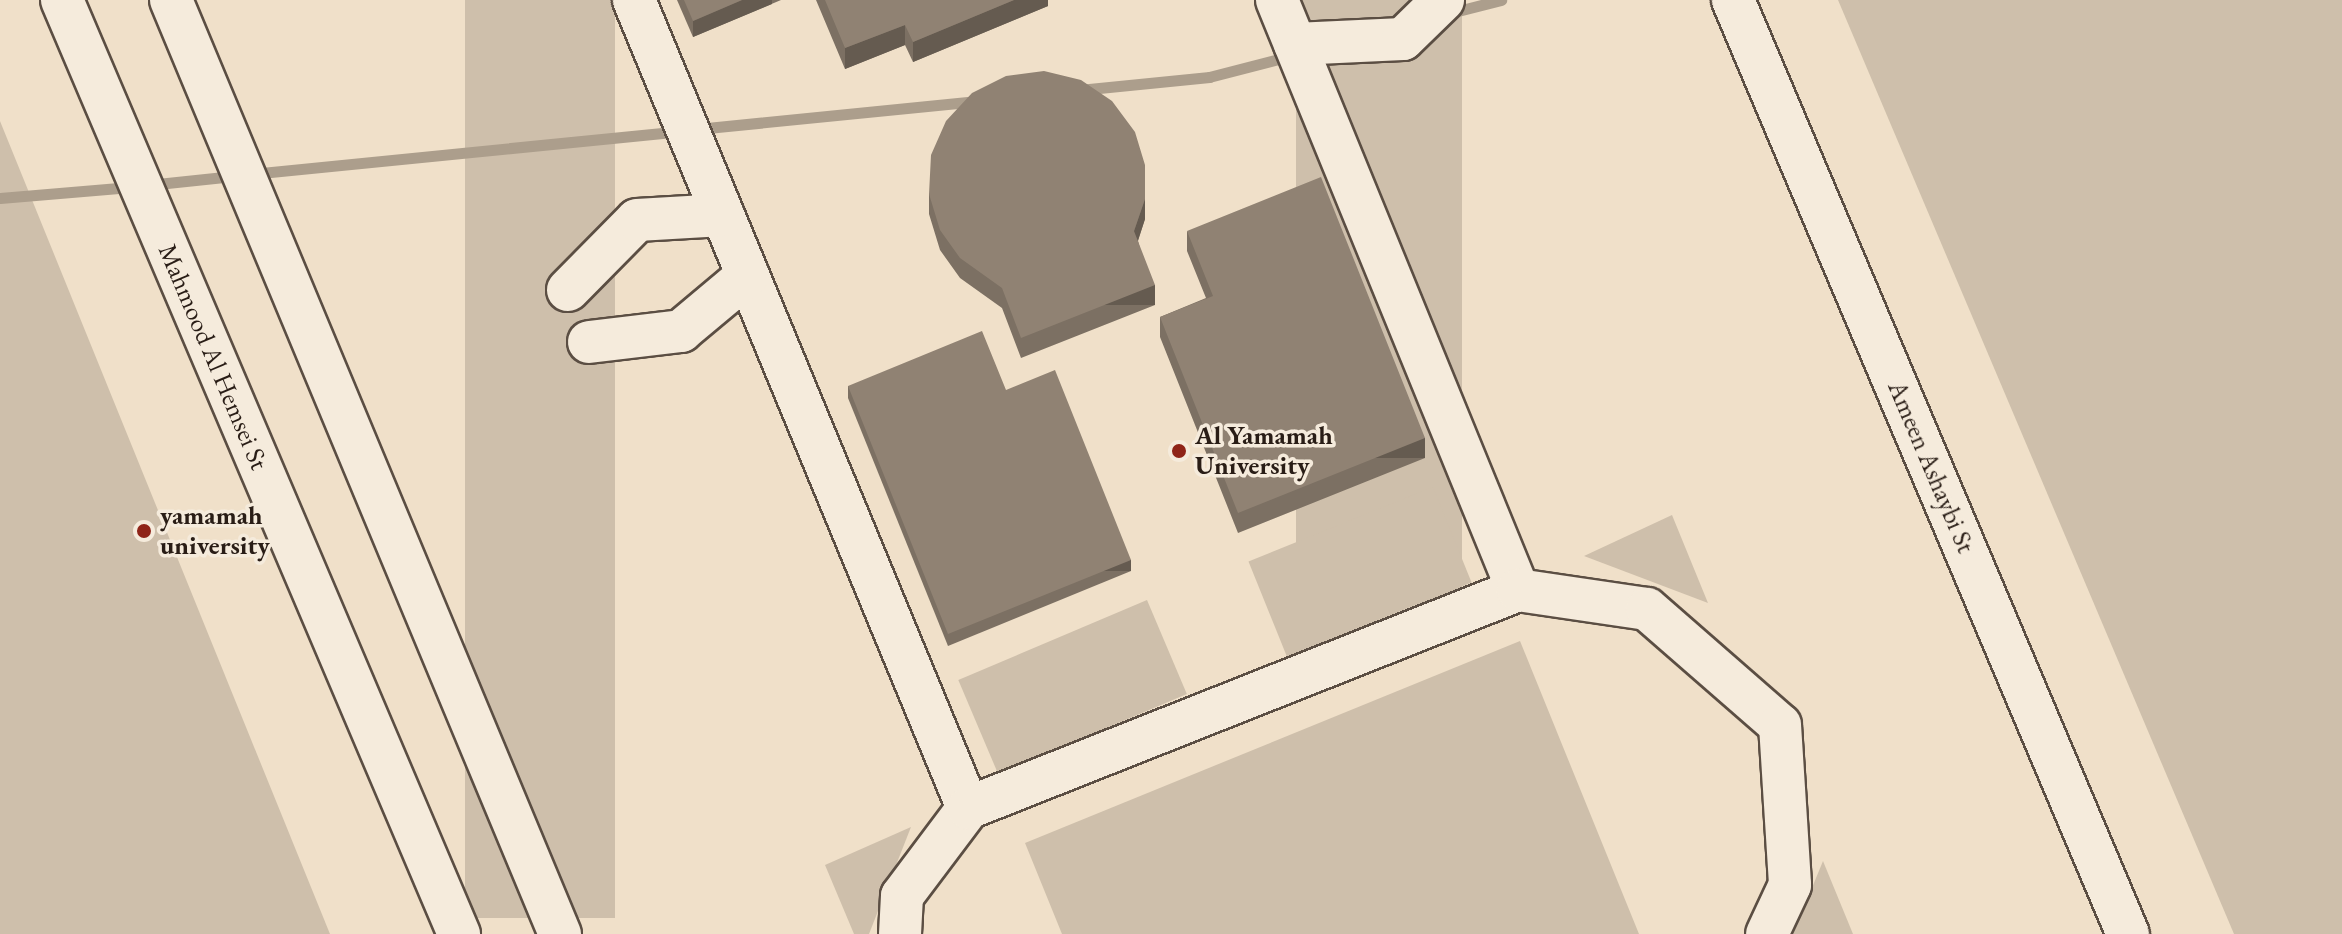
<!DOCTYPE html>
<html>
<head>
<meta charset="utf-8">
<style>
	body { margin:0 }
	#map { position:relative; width:2342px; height:934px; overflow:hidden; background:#f0e0c9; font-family:"EB Garamond",serif }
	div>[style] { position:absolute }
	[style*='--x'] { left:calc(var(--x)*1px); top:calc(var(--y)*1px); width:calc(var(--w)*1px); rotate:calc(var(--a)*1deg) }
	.green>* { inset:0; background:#cebfab; transform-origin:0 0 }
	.stream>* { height:11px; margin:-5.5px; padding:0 5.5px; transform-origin:5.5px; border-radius:5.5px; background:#ac9e8c }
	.roads { filter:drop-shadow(2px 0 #5b4e43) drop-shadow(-2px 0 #5b4e43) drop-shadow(0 2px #5b4e43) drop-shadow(0 -2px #5b4e43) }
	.street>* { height:42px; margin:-21px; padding:0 21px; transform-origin:21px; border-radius:21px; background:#f5ebdc }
	.wall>* { inset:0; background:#7c7063 }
	.shaded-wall>* { inset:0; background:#655b50; transform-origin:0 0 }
	.building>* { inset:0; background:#908273 }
	.dots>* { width:22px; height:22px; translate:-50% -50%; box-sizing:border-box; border:4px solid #f5ebdc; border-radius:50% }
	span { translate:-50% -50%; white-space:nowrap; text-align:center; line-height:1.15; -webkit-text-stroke:7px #f5ebdc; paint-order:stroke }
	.street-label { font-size:26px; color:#291d16 }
	.poi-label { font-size:26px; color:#291d16; font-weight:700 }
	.left { translate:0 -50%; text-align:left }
</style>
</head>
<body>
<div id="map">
	<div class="green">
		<div style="left:465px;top:0;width:150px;height:918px"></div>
		<div style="left:1296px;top:0;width:166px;height:604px"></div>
		<div style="clip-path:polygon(1838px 0,2342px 0,2342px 934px,2234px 934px)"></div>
		<div style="clip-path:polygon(0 121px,330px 934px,0 934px)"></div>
		<div style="left:1433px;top:487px;width:103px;height:199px;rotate:68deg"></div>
		<div style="clip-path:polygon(1672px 515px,1708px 603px,1584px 556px)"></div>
		<div style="left:1147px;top:600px;width:102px;height:205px;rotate:67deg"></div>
		<div style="clip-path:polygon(1520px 641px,1639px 934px,1062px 934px,1025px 843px)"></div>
		<div style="clip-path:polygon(911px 827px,869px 934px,854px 934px,825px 865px)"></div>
		<div style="clip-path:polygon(1823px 861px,1853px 934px,1793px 934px)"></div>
	</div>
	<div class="stream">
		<div style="--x:1446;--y:14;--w:57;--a:-14.3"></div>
		<div style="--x:1079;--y:90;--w:131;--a:-5.7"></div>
		<div style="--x:1209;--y:77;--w:84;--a:-14.5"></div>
		<div style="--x:697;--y:129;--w:282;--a:-5.7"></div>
		<div style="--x:251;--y:174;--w:431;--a:-5.7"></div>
		<div style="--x:148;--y:185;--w:86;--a:-6"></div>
		<div style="--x:0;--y:198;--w:131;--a:-4.8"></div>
	</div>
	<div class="roads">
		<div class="street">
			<div style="--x:62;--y:0;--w:1015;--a:66.97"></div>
			<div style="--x:171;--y:0;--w:1012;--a:67.39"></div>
			<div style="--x:634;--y:0;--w:874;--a:67.54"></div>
			<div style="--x:1277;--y:0;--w:637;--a:67.78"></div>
			<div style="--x:1733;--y:0;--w:1014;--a:67.08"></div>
			<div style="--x:1295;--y:44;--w:108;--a:-2.7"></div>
			<div style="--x:1403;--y:39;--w:56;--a:-44.3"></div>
			<div style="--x:568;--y:290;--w:98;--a:-45.4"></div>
			<div style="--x:637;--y:220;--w:86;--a:-3.3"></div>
			<div style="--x:589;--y:342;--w:93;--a:-6.8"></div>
			<div style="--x:681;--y:331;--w:87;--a:-39.9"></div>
			<div style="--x:900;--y:934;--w:38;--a:-87"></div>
			<div style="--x:902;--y:896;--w:110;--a:-53.1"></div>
			<div style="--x:968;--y:808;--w:592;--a:-21.62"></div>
			<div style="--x:1518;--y:590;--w:130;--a:8.4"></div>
			<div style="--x:1647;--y:609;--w:176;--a:41.1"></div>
			<div style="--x:1780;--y:725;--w:160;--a:86.4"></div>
			<div style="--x:1790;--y:885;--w:54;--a:115.1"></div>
		</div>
	</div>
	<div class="wall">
		<div style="clip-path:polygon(677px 0,781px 0,693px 37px)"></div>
		<div style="clip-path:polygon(816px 0,1048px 0,1048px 6px,913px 62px,905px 45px,845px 69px)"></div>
		<div style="clip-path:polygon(1145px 165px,1145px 219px,1138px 241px,1155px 305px,1021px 358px,1002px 308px,960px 278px,940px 250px,929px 214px,929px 194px)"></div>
		<div style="clip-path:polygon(1187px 231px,1425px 458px,1238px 533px,1160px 337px,1160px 317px,1206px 298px,1187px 251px)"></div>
		<div style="clip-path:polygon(848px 386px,1006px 390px,1131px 571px,948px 646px,848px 398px)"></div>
	</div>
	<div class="shaded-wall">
		<div style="clip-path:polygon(742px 0,772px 0,772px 4px,693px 37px,693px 21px)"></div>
		<div style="clip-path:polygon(1014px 0,1048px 0,1048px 6px,913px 62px,913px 42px)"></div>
		<div style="clip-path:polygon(905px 25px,905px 45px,845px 69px,845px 48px)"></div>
		<div style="clip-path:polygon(1145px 199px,1145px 219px,1134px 252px,1134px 231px)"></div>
		<div style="left:1155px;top:285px;width:20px;height:144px;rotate:90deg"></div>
		<div style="left:1425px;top:438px;width:20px;height:201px;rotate:90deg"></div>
		<div style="left:1131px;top:560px;width:11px;height:197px;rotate:90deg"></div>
	</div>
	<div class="building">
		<div style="clip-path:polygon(684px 0,742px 0,693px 21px)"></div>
		<div style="clip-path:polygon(825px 0,1014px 0,913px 42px,905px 25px,845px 48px)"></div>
		<div style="clip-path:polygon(1044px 71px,1081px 80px,1112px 101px,1135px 132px,1145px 165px,1145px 199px,1134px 231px,1155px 285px,1021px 338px,1002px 288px,960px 258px,940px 230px,929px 194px,931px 155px,946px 121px,972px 93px,1006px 76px)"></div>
		<div style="clip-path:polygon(1321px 177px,1425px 438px,1238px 513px,1160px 317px,1213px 296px,1187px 231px)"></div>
		<div style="clip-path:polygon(982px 331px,1006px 390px,1055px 370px,1131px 560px,948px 634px,848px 386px)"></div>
	</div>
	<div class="dots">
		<div style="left:1179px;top:451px;background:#8f2418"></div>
		<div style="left:144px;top:531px;background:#8f2418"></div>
	</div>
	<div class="street-label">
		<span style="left:213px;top:357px;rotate:67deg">Mahmood Al Hemsei St</span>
		<span style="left:1931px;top:467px;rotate:67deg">Ameen Ashaybi St</span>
	</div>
	<div class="poi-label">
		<span class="left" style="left:1195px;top:451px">Al Yamamah<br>University</span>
		<span class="left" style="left:160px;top:531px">yamamah<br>university</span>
	</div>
</div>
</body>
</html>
